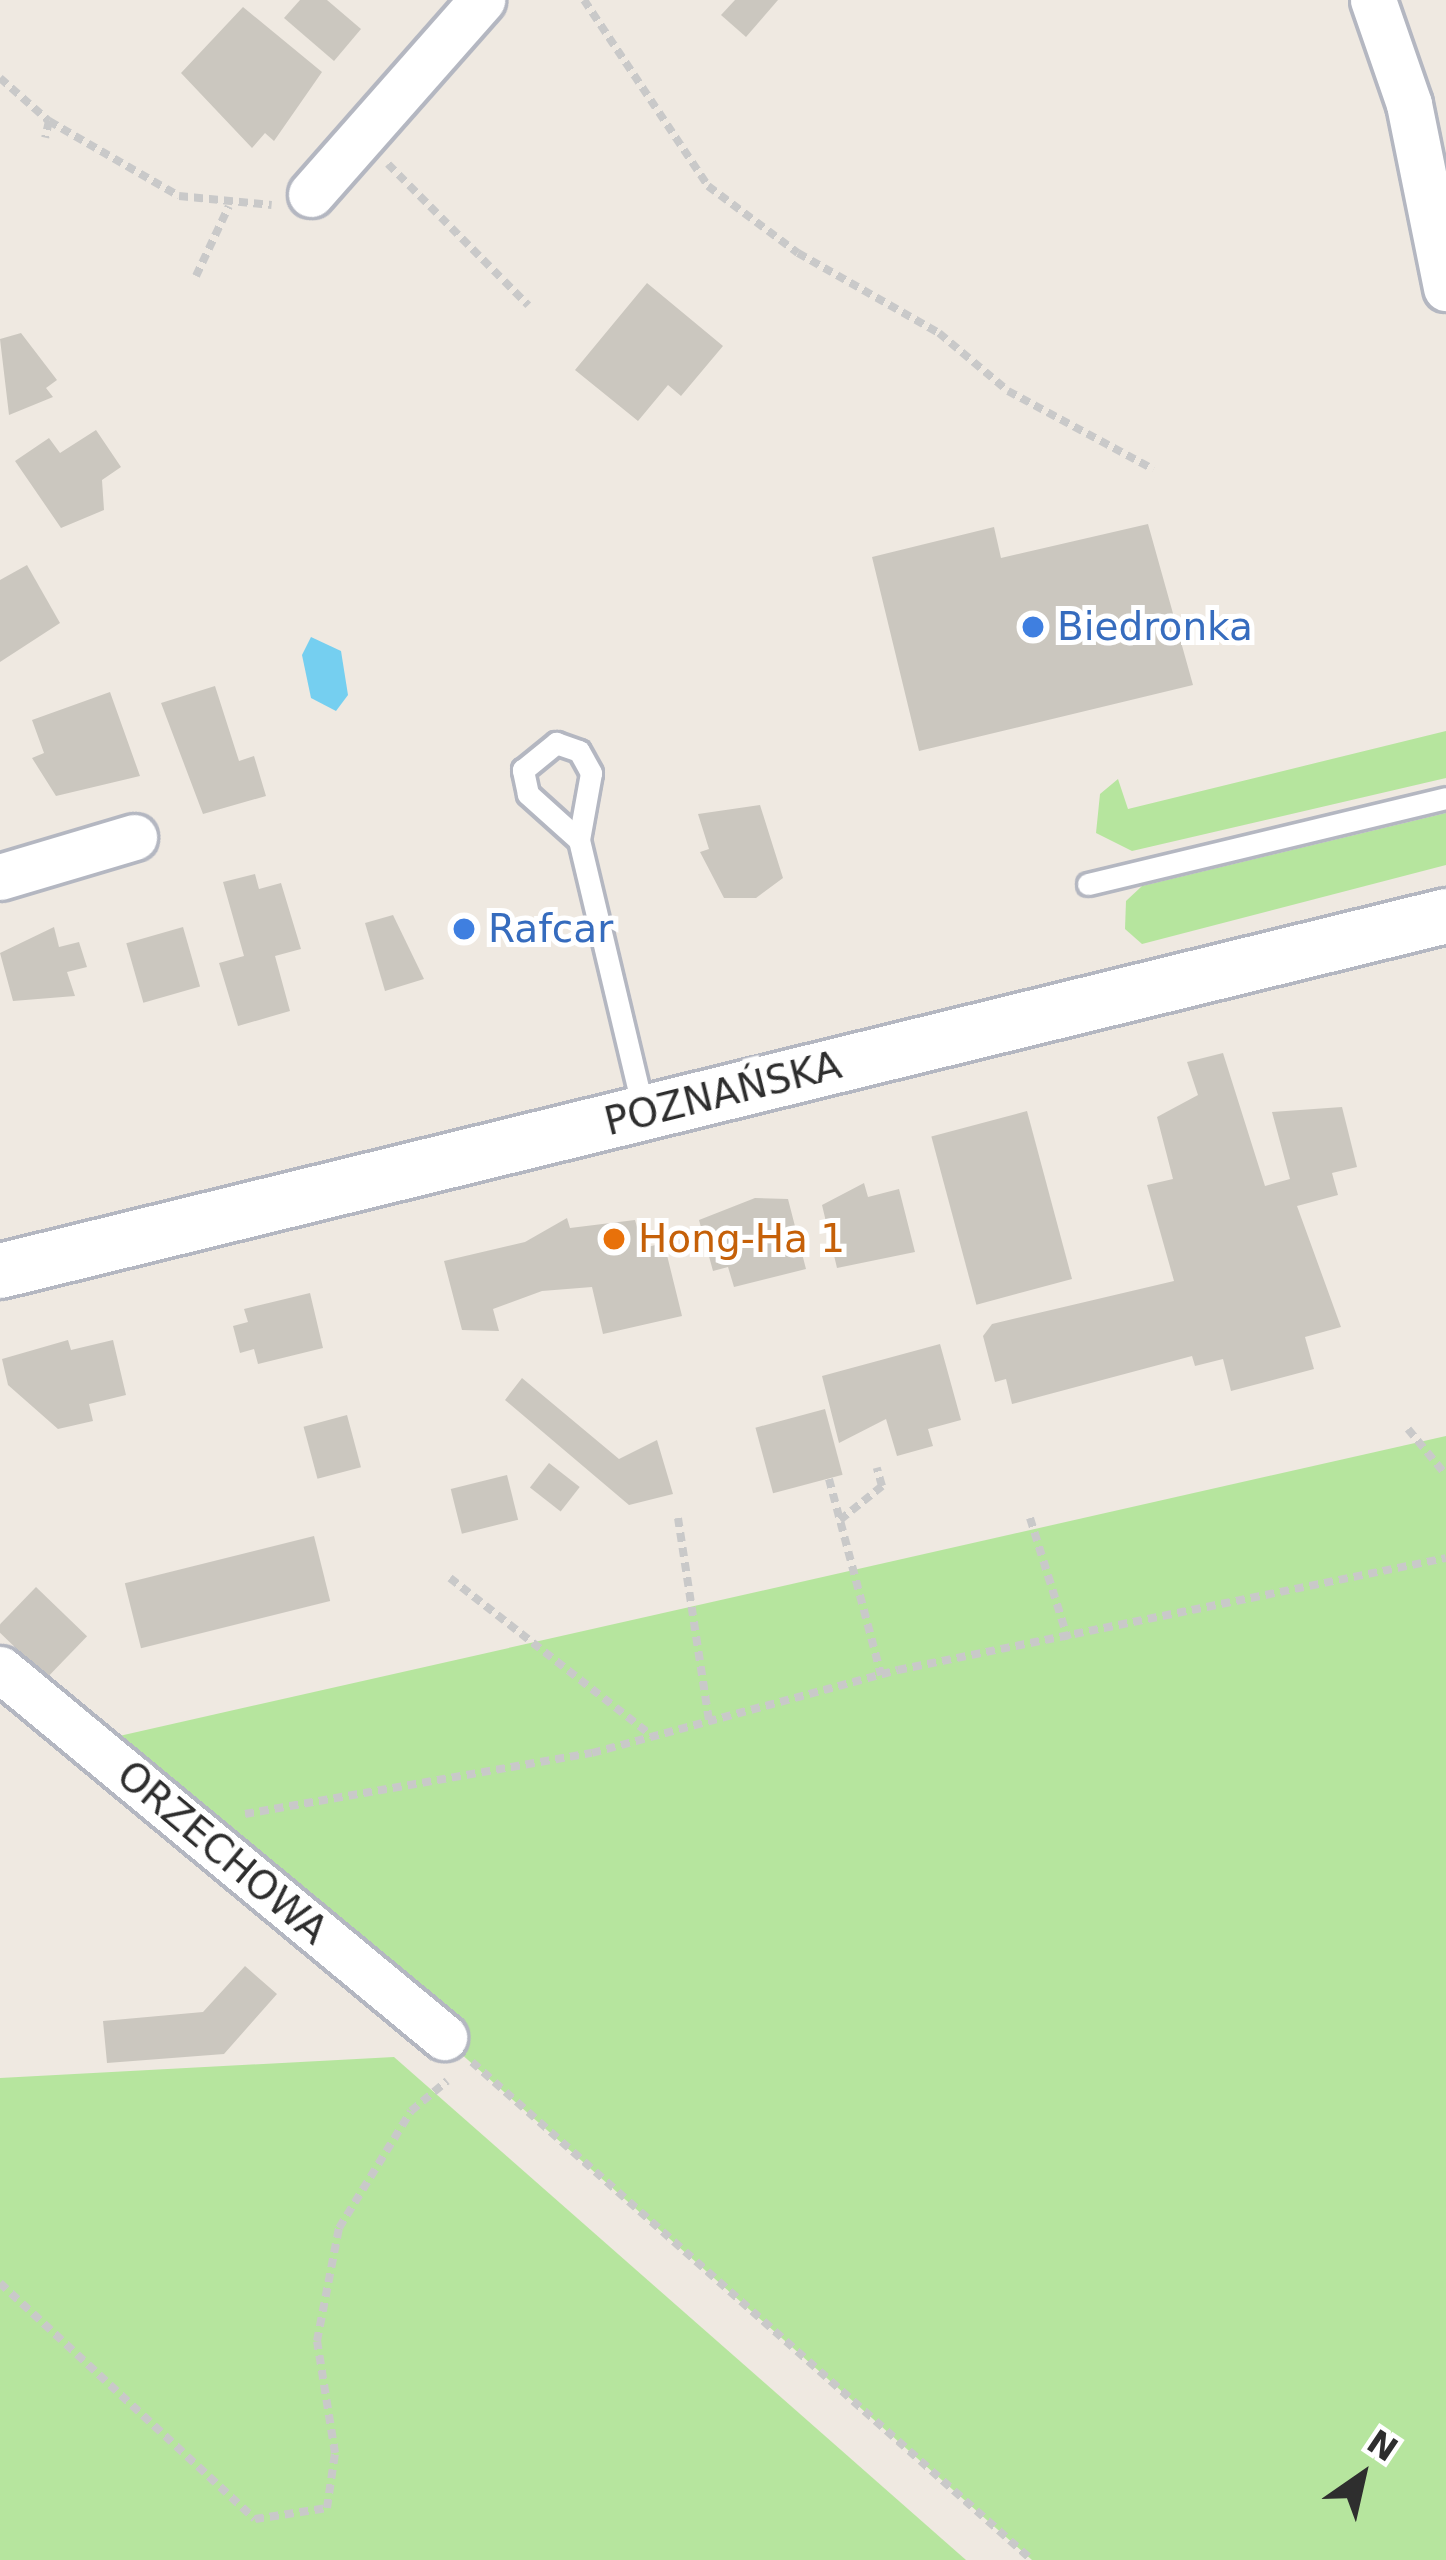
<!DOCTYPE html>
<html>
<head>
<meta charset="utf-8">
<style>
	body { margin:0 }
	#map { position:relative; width:1446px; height:2560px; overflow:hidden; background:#efe9e1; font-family:"DejaVu Sans",sans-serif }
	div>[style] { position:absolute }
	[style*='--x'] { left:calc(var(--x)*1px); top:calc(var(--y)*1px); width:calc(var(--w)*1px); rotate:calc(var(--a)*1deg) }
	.green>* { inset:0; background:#b6e59e }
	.water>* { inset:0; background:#75cff0 }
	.building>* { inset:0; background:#cbc7bf; transform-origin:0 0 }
	.path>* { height:8px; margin-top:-4px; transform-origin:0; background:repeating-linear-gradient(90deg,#c9c9c9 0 9px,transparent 0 15px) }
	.roads { filter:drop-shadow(3px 0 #b4b7c1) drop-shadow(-3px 0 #b4b7c1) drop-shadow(0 3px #b4b7c1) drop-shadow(0 -3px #b4b7c1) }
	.service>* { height:21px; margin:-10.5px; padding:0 10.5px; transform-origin:10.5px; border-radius:10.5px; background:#fff }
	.minor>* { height:45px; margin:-22.5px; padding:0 22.5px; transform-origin:22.5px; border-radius:22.5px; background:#fff }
	.tertiary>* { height:54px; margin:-27px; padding:0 27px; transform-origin:27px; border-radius:27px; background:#fff }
	.dots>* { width:33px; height:33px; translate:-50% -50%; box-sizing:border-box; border:6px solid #fff; border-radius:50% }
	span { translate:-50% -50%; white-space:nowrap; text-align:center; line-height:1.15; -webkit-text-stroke:10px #fff; paint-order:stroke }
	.shop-label { font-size:39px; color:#366cbe }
	.left { translate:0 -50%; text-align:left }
	.street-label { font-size:39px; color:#2e2e2e }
	.food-label { font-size:39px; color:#c56008 }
	.north { position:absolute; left:1302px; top:2416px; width:120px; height:120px; -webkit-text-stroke:9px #fff; paint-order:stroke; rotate:34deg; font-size:33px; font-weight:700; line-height:48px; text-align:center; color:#2e2e2e }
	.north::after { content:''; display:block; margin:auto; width:42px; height:54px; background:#2e2e2e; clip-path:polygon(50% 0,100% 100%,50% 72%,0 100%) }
</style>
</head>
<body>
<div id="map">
	<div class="green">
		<div style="clip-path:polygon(1446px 731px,1446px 778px,1132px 851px,1096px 833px,1100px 794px,1118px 779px,1128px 809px)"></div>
		<div style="clip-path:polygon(1446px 813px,1446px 865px,1142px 944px,1125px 929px,1126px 901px,1142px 886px)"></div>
		<div style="clip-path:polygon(1446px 1436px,1446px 2560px,1032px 2560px,106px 1739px)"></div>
		<div style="clip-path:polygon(394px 2057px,966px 2560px,0 2560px,0 2078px)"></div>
	</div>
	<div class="water">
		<div style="clip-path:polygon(311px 637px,341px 651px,348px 695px,336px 711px,311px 698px,302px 655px)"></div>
	</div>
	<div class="building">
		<div style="clip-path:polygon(300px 0,327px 0,361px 29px,334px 61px,284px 18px)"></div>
		<div style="clip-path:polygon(735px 0,778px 0,746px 37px,721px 15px)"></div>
		<div style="clip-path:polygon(243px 7px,322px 72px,274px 141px,265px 133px,252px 148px,181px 73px)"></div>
		<div style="clip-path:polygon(647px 283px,723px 346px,681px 396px,668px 385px,638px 421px,575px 370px)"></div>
		<div style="clip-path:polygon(21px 333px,57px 380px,46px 388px,53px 397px,9px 415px,0 339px)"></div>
		<div style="clip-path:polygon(96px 430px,121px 467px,102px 480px,104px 510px,61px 528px,15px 461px,49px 438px,60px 453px)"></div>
		<div style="clip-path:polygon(1148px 524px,1193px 685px,919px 751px,872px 557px,994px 527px,1001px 558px)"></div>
		<div style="clip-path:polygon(27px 565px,60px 623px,0 662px,0 580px)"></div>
		<div style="clip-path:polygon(215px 686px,239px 761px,254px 756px,266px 796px,203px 814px,161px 703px)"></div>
		<div style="clip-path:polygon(110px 692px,140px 776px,56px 796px,32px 758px,44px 753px,32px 720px)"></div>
		<div style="clip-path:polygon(760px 805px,783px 878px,756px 898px,724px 898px,700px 852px,709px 849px,698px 814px)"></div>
		<div style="clip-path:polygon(255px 874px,259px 889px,281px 883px,301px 949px,275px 956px,290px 1011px,238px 1026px,219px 963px,244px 956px,223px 882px)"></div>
		<div style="clip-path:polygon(393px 915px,424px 979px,385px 991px,365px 923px)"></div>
		<div style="clip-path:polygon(54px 927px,59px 947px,79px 942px,87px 967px,67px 972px,75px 996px,13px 1001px,0 953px)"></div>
		<div style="left:183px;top:927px;width:62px;height:59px;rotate:74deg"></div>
		<div style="clip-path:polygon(1223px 1053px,1265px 1186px,1290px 1179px,1272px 1112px,1342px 1107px,1357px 1167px,1332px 1173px,1338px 1195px,1297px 1206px,1341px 1327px,1305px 1337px,1314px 1369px,1231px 1391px,1223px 1359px,1195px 1366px,1192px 1356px,1012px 1404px,1006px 1379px,995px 1382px,983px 1336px,992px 1324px,1174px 1281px,1147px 1185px,1173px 1179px,1157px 1117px,1198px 1095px,1187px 1062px)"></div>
		<div style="left:1027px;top:1111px;width:174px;height:99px;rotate:75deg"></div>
		<div style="clip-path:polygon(864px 1183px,868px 1197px,899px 1189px,915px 1252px,837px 1268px,822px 1205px)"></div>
		<div style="clip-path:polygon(755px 1198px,788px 1199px,806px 1269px,734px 1287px,728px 1267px,713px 1271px,699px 1220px)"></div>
		<div style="clip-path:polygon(567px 1218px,570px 1228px,635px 1220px,643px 1248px,664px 1243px,682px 1316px,603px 1334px,592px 1287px,542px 1291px,493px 1309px,499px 1331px,462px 1330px,444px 1261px,525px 1242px)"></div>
		<div style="clip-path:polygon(310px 1293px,323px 1348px,258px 1364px,254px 1349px,240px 1353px,233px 1326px,248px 1322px,244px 1309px)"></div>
		<div style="clip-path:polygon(68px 1340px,71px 1350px,113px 1340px,126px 1395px,89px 1404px,93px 1421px,58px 1429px,8px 1385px,2px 1359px)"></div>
		<div style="clip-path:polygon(940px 1344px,961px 1420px,928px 1429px,933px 1446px,897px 1456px,886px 1419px,839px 1443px,822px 1376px)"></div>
		<div style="clip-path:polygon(522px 1378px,619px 1459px,657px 1440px,673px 1494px,629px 1505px,505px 1400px)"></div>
		<div style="left:825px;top:1409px;width:68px;height:72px;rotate:75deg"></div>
		<div style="left:347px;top:1415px;width:54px;height:45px;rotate:75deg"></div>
		<div style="left:549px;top:1463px;width:39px;height:31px;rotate:38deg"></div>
		<div style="left:507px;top:1475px;width:46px;height:58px;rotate:76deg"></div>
		<div style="left:314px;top:1536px;width:67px;height:195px;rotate:76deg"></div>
		<div style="left:36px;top:1587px;width:71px;height:58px;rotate:44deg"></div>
		<div style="clip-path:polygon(245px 1966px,277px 1994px,224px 2054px,107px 2063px,103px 2021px,203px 2012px)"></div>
	</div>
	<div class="path">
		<div style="--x:584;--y:0;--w:224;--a:56.3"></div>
		<div style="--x:708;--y:186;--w:112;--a:36.7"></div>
		<div style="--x:798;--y:253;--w:162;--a:29.6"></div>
		<div style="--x:939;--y:333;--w:90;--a:40"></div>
		<div style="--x:1008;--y:391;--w:165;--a:28.3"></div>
		<div style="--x:0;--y:78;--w:65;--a:41.3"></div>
		<div style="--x:49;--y:121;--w:17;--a:103"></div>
		<div style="--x:49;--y:121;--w:150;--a:30"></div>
		<div style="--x:179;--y:196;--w:93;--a:5.5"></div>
		<div style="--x:388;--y:164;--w:199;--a:45.2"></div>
		<div style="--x:196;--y:276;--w:77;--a:-64.8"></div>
		<div style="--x:1408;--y:1429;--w:60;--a:50.4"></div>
		<div style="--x:829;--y:1479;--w:203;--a:75.1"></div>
		<div style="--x:678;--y:1518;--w:205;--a:81.3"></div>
		<div style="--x:1030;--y:1518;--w:127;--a:72.6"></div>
		<div style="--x:840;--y:1520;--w:54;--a:-39"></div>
		<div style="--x:882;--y:1486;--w:19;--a:-106"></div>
		<div style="--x:450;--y:1578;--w:256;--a:38"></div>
		<div style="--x:245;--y:1814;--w:352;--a:-10"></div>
		<div style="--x:592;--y:1753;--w:317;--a:-15.2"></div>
		<div style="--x:898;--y:1670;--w:559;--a:-11.55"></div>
		<div style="--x:472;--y:2062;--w:749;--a:41.65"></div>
		<div style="--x:0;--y:2283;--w:347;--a:42.8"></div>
		<div style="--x:255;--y:2519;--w:73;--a:-8.7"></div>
		<div style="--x:327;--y:2508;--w:56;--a:-81.7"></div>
		<div style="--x:335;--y:2453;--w:113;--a:-99.1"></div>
		<div style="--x:317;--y:2341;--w:115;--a:-79"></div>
		<div style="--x:339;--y:2228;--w:137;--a:-58.4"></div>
		<div style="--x:411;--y:2111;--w:47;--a:-39.8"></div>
	</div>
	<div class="roads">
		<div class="service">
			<div style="--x:579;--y:840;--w:69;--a:-138"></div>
			<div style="--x:528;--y:794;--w:25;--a:-102"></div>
			<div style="--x:523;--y:770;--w:43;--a:-39.3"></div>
			<div style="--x:556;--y:743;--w:24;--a:19"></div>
			<div style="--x:579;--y:751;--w:25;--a:61"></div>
			<div style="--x:591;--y:773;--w:68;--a:100.2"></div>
			<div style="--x:579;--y:840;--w:281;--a:76.6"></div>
			<div style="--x:1088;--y:884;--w:368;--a:-13.5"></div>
		</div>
		<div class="minor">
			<div style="--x:1373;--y:0;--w:110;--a:70.9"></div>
			<div style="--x:1409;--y:104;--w:188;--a:78.6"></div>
			<div style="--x:311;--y:194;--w:259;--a:-48.6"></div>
			<div style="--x:0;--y:877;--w:140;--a:-16.6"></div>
			<div style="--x:0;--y:1669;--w:577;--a:39.65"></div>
		</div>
		<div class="tertiary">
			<div style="--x:0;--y:1271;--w:1489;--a:-13.79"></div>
		</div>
	</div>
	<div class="dots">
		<div style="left:1033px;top:627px;background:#3f7fe0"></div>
		<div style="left:464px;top:929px;background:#3f7fe0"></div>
		<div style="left:614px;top:1239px;background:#e8710a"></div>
	</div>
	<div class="shop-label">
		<span class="left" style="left:1057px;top:627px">Biedronka</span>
		<span class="left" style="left:488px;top:929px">Rafcar</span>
	</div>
	<div class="street-label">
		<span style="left:723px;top:1094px;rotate:-14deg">POZNAŃSKA</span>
		<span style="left:222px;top:1853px;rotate:40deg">ORZECHOWA</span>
	</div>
	<div class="food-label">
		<span class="left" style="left:638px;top:1239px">Hong-Ha 1</span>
	</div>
	<div class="north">N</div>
</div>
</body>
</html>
